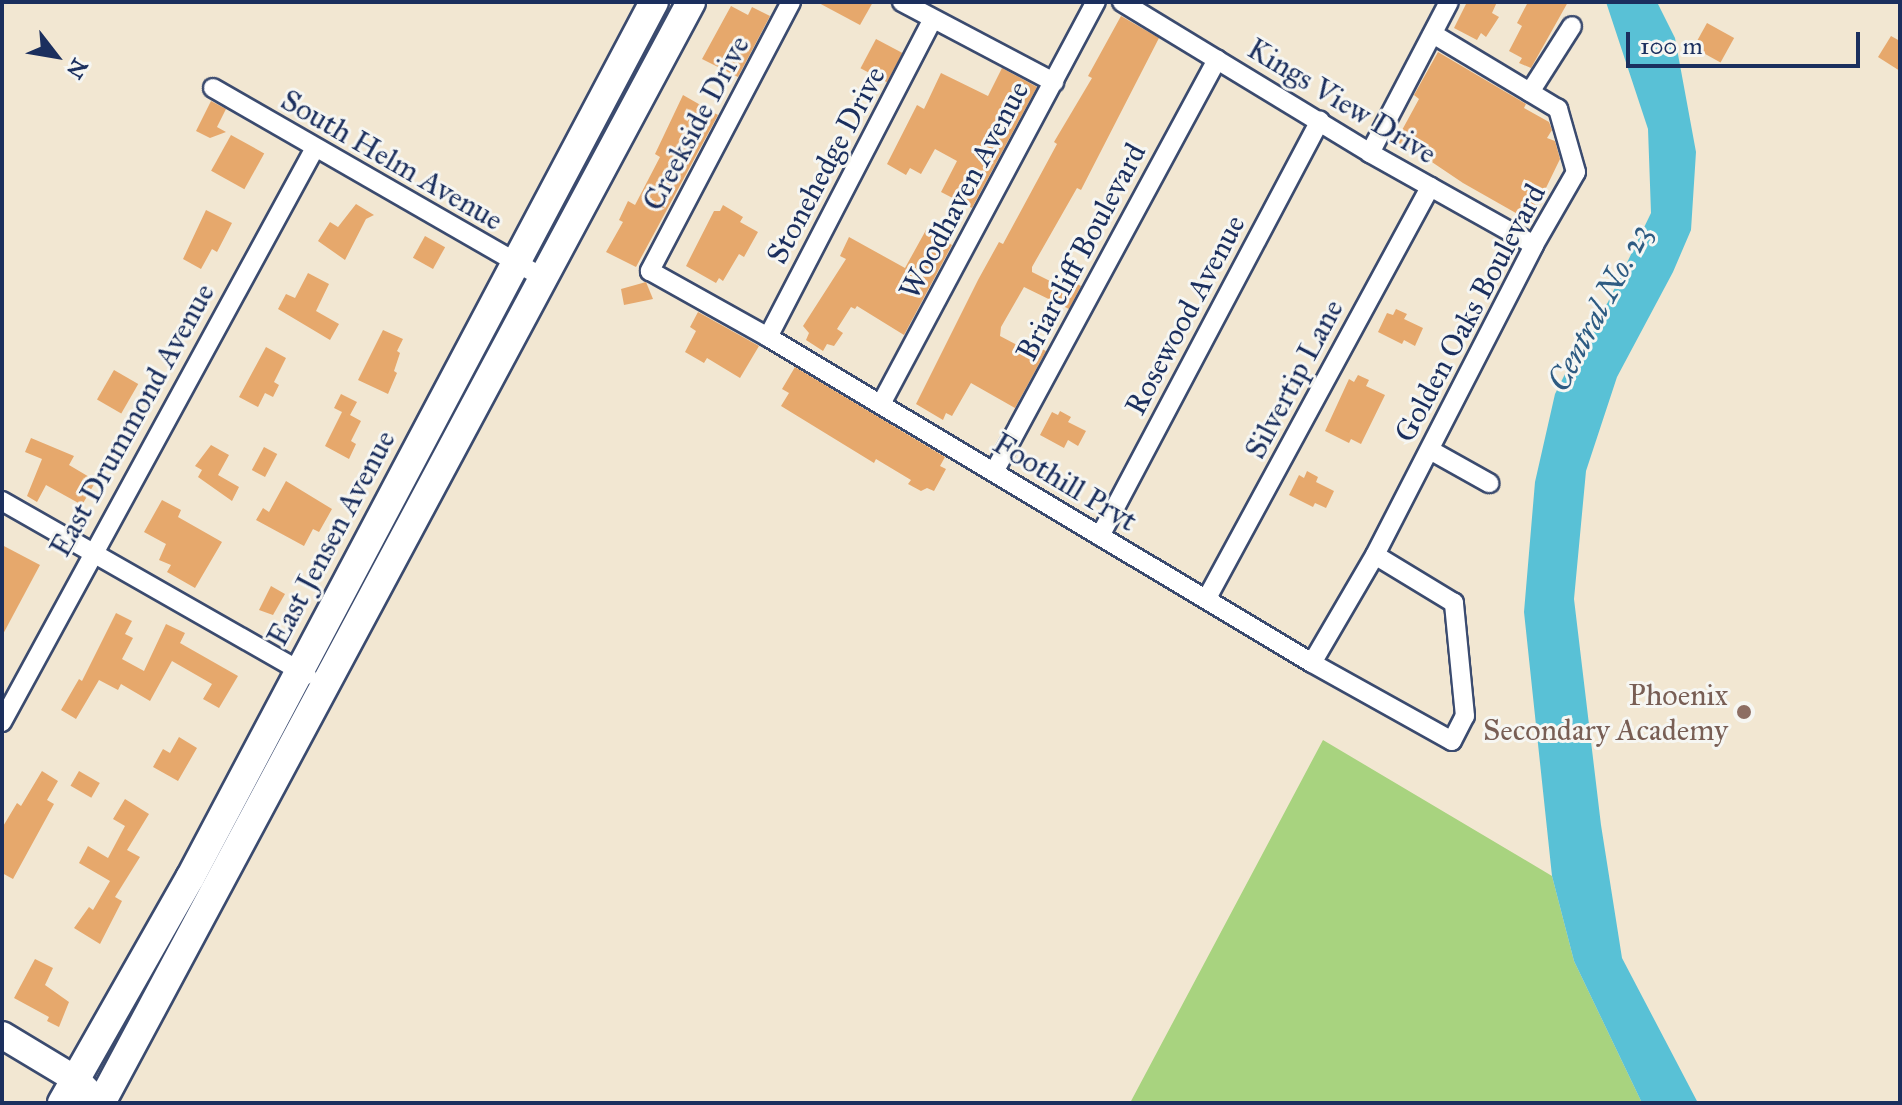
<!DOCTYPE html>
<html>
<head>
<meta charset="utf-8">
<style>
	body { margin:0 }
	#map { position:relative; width:1902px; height:1105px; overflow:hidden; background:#f2e7d2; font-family:"IM FELL Great Primer",serif }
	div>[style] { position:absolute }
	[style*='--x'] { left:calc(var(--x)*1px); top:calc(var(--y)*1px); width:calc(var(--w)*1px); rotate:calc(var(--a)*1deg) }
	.green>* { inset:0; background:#a8d37f }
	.water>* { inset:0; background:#59c1d6 }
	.building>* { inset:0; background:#e6a86c; transform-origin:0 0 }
	.roads { filter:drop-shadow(2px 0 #3b4b6f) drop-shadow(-2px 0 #3b4b6f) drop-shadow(0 2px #3b4b6f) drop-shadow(0 -2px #3b4b6f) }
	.street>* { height:18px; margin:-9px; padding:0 9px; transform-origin:9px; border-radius:9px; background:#fff }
	.secondary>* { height:26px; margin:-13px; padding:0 13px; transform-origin:13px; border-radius:13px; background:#fff }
	.primary>* { height:28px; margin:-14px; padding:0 14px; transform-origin:14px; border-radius:14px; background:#fff }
	.dots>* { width:22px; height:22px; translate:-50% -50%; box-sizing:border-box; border:4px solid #f6f6f2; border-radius:50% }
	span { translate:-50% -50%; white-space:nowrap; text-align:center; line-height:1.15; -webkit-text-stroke:6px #f6f6f2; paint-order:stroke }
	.street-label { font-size:30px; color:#1b2f5e }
	.education-label { font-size:30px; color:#785e54 }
	.right { translate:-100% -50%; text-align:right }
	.water-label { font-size:32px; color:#2e5b82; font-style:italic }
	.frame { position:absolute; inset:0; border:4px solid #1b2f5e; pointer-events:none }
	.north { position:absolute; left:16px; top:16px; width:80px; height:80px; -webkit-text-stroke:6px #f6f6f2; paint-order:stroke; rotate:121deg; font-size:22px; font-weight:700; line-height:32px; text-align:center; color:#1b2f5e }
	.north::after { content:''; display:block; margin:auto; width:28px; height:36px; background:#1b2f5e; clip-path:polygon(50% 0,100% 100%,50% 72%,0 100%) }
	.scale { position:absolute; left:1626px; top:32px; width:234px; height:36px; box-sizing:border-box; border:4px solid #1b2f5e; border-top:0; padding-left:10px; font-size:24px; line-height:28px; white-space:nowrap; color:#1b2f5e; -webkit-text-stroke:6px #f6f6f2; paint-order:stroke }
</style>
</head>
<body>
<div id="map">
	<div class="green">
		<div style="clip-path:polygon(1323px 740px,1552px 876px,1574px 961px,1642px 1103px,1130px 1103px)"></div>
	</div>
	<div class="water">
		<div style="clip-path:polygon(1606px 2px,1657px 2px,1675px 38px,1696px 152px,1691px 230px,1673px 272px,1617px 377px,1586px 471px,1574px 599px,1601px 825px,1622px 958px,1698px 1103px,1642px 1103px,1574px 961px,1552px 876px,1524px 612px,1535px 482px,1555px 394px,1571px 362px,1608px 302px,1651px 213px,1648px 129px)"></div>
	</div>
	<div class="building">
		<div style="clip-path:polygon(817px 2px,873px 2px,860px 25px)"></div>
		<div style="clip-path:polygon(1467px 2px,1497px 2px,1492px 13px,1499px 17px,1486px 37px,1481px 33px,1477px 40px,1454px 28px)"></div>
		<div style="clip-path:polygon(1528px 2px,1568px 2px,1531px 68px,1519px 63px,1522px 58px,1509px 51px,1522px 26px,1517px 23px)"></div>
		<div style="clip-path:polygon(731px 6px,748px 15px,752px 7px,770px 16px,738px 77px,702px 59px)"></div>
		<div style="clip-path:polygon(1121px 16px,1159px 38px,1081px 190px,1077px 188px,1032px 267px,1032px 272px,1056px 284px,1060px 276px,1081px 286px,1069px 309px,1024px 287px,1001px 327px,1000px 336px,1021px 347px,1024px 340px,1046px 351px,1015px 408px,971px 383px,952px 416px,946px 413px,943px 420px,916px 404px,978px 280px,999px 242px,1003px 244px,1057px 144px,1054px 142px,1092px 78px,1088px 76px)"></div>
		<div style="left:1707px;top:23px;width:31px;height:28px;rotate:29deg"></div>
		<div style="clip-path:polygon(1891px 36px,1900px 41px,1900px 71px,1878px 57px)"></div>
		<div style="left:876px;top:39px;width:30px;height:33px;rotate:28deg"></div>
		<div style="clip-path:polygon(1438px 52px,1526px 104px,1524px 108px,1549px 122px,1552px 130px,1547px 138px,1555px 141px,1560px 159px,1530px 221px,1463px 183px,1417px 152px,1395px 143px,1419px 99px,1414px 95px)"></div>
		<div style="clip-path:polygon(1002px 68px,1037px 87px,972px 208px,941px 192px,957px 161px,935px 149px,921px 174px,910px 168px,906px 175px,887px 164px,917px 105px,924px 109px,941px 73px,988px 96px)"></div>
		<div style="clip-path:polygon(683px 95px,718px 115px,636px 267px,606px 252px,623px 222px,619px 220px,628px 201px,635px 205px,660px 157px,655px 154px)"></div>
		<div style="clip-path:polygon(211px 101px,226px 109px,217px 127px,226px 132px,210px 138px,196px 131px)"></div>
		<div style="left:231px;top:135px;width:38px;height:41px;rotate:29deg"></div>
		<div style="clip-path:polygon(356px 204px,374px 215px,366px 219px,345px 260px,318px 241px,330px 222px,338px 227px)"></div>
		<div style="clip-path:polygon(723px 205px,743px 217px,740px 222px,758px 232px,744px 257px,739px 254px,723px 281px,719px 278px,716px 283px,686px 266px,714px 211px,720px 211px)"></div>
		<div style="clip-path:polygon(206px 210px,232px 223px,217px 252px,212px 249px,201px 269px,183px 259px)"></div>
		<div style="clip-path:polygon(926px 230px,952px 245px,904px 335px,857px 306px,855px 309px,851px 307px,837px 329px,843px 333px,834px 346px,827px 344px,823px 351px,806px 340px,809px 333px,803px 326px,846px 259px,840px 256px,849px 237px,905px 268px)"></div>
		<div style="left:425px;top:236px;width:23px;height:25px;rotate:29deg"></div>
		<div style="clip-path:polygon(308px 273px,329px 284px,316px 311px,339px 324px,330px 340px,278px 309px,286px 294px,295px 298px)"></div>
		<div style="clip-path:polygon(646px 282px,653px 299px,624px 305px,621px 289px)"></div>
		<div style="clip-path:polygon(1396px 309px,1407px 314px,1404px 319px,1423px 328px,1415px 346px,1404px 340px,1402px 344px,1378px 332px,1387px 313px,1393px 315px)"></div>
		<div style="clip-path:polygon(698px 312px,759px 346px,740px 378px,707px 358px,704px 363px,685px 352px,696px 331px,690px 327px)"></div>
		<div style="clip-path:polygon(383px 330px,403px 339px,397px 351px,400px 353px,394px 371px,397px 373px,388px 394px,358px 380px)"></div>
		<div style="clip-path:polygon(266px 347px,286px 358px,274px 382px,279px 385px,273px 397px,265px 393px,258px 407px,239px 397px)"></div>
		<div style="clip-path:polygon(795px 367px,945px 457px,940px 466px,946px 469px,934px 491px,927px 488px,921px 491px,908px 484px,911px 480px,876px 459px,874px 463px,781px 406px,789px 393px,782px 389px)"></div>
		<div style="left:114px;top:370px;width:28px;height:34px;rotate:30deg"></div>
		<div style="clip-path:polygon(1358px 375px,1369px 380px,1366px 386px,1385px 395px,1361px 444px,1351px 439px,1349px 443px,1325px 431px,1349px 379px,1354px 382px)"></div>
		<div style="clip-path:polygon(341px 394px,357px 402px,350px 415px,361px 421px,351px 441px,356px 444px,349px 459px,325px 446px,342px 412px,334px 408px)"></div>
		<div style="clip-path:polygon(1060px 411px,1071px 417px,1068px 422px,1086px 431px,1078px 446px,1068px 440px,1064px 448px,1040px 435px,1052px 412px,1058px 415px)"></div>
		<div style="clip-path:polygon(31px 438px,74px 456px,69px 465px,96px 481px,82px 505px,46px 485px,37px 502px,27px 496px,42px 459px,25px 452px)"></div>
		<div style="clip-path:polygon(211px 445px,229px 455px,218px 475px,239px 487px,232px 501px,198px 477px,202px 470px,195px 466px)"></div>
		<div style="left:264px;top:447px;width:15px;height:26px;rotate:28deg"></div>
		<div style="clip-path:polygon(1307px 471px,1318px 477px,1316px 482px,1334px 491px,1326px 508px,1315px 503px,1313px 507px,1289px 495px,1299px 475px,1304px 478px)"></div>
		<div style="clip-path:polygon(286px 481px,332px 509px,319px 532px,313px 529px,304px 546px,256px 520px,263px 508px,269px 512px)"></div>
		<div style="clip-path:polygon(162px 500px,181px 510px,178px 517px,222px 542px,195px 588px,167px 572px,171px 565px,159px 560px,166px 544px,144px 532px)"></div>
		<div style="clip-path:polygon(2px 545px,40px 565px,2px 636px)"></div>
		<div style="clip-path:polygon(271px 586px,285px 594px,273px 615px,259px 610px)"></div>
		<div style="clip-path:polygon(116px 613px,132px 621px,125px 634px,133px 638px,122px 659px,144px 671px,166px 624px,185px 633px,180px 643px,238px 676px,219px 708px,203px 699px,212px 684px,172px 661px,150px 701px,121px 684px,118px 690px,99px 680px,76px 719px,61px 710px,79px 679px,82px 681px)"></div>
		<div style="clip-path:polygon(179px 737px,197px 748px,178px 781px,153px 767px,163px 749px,170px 753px)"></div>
		<div style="clip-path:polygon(42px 771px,58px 781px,47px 800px,54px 804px,13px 879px,2px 873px,2px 828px,17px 803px,21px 806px)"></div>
		<div style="left:79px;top:771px;width:24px;height:17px;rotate:30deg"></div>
		<div style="clip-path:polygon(125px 799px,149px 814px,127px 850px,140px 857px,115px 897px,122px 901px,100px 944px,74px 928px,89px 907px,93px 910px,110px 881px,79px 863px,88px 846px,108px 858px,125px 826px,113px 819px)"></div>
		<div style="clip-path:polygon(35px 959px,53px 968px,45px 985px,69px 1002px,59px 1027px,47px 1021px,49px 1017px,14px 998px)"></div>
	</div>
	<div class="roads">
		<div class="street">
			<div style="--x:791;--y:2;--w:304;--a:117.7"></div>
			<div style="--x:650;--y:271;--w:135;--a:29.2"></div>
			<div style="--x:768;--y:337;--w:634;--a:30.93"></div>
			<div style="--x:1312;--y:663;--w:160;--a:29.1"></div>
			<div style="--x:1452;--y:741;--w:28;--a:-63"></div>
			<div style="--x:1465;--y:716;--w:114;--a:-95.6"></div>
			<div style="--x:1454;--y:603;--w:92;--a:-148.7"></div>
			<div style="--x:902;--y:2;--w:172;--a:27.8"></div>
			<div style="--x:1122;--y:2;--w:290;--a:31.3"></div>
			<div style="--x:1370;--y:153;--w:188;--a:29.3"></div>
			<div style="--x:213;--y:88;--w:382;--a:29.9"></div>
			<div style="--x:1530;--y:92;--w:78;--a:-57.5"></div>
			<div style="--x:1370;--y:153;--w:170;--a:-62.4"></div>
			<div style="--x:768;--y:337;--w:358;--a:-62.6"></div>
			<div style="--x:881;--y:404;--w:456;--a:-61.9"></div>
			<div style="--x:1430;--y:450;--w:68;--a:29.2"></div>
			<div style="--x:994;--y:472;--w:469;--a:-61.6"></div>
			<div style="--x:2;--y:501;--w:351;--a:29.7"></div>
			<div style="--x:1100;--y:536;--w:470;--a:-62.1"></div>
			<div style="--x:1207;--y:598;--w:468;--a:-61.5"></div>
			<div style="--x:1312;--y:663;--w:125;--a:-59.7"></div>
			<div style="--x:1375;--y:555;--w:348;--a:-62.8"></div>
			<div style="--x:1534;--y:245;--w:84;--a:-60.1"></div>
			<div style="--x:1576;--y:172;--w:66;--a:-105.9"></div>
			<div style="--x:1558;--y:109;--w:146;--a:-149"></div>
			<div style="--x:2;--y:722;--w:654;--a:-61.4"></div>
		</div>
		<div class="secondary">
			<div style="--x:2;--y:1035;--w:87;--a:31"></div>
			<div style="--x:77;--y:1080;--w:32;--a:46"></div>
		</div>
		<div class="primary">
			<div style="--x:62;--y:1103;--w:259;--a:-60.4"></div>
			<div style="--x:190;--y:878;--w:991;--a:-62.09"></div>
			<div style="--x:101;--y:1103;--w:1249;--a:-61.81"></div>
		</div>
	</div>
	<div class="dots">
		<div style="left:1744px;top:712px;background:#8d6e63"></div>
	</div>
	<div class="street-label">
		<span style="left:1342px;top:101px;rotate:31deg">Kings View Drive</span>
		<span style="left:696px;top:123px;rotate:-62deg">Creekside Drive</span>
		<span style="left:392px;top:160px;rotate:30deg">South Helm Avenue</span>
		<span style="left:826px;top:165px;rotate:-62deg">Stonehedge Drive</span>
		<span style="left:964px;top:190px;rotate:-62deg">Woodhaven Avenue</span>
		<span style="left:1081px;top:252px;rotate:-62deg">Briarcliff Boulevard</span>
		<span style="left:1470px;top:313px;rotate:-62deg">Golden Oaks Boulevard</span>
		<span style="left:1185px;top:315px;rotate:-62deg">Rosewood Avenue</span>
		<span style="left:1294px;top:379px;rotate:-62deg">Silvertip Lane</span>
		<span style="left:132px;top:420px;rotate:-61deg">East Drummond Avenue</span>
		<span style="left:1065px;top:482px;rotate:31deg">Foothill Prvt</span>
		<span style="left:331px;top:538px;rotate:-62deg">East Jensen Avenue</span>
	</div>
	<div class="education-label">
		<span class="right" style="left:1728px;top:712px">Phoenix<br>Secondary Academy</span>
	</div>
	<div class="water-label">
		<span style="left:1600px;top:308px;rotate:-62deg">Central No. 23</span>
	</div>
	<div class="frame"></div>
	<div class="north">N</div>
	<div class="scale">100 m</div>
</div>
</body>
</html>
